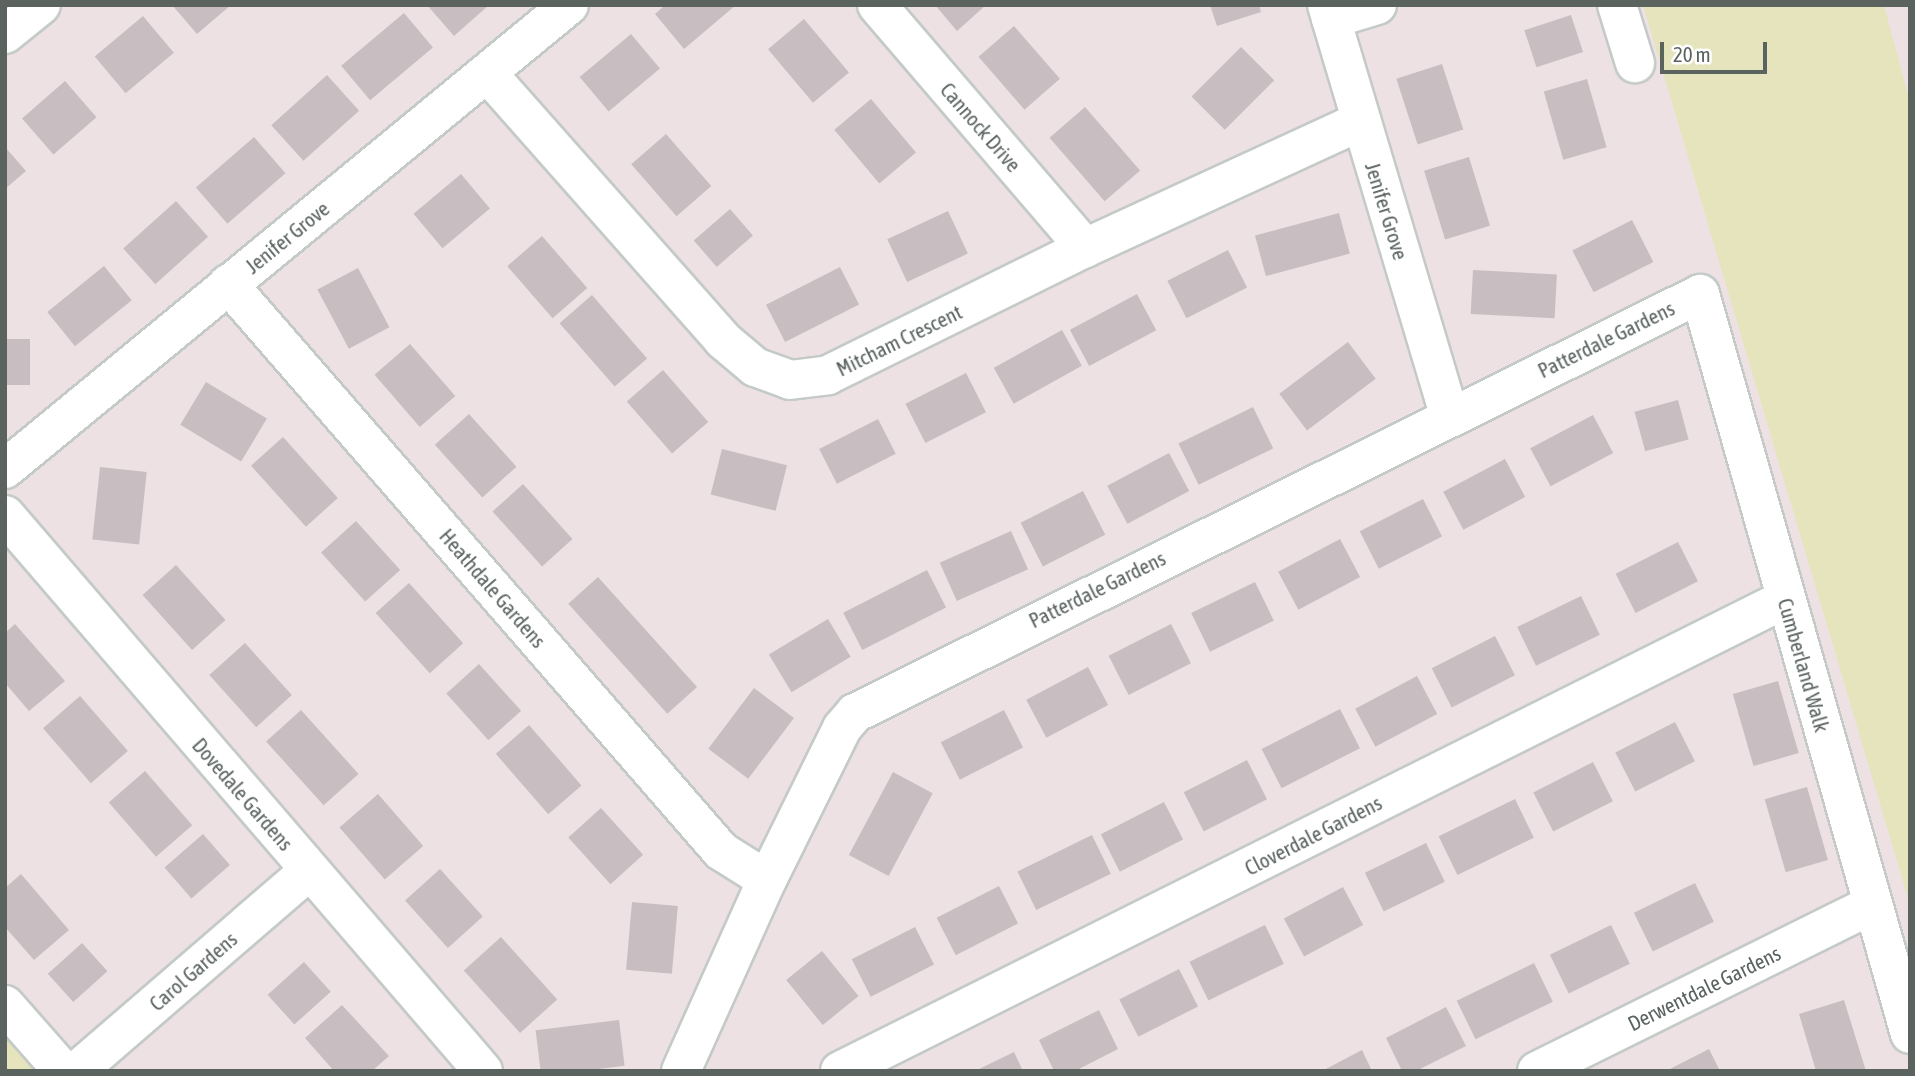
<!DOCTYPE html>
<html>
<head>
<meta charset="utf-8">
<style>
	body { margin:0 }
	#map { position:relative; width:1915px; height:1076px; overflow:hidden; background:#ede1e4; font-family:"Asap Condensed",sans-serif }
	div>[style] { position:absolute }
	[style*='--x'] { left:calc(var(--x)*1px); top:calc(var(--y)*1px); width:calc(var(--w)*1px); rotate:calc(var(--a)*1deg) }
	.green>* { inset:0; background:#e6e4bd }
	.building>* { inset:0; background:#c8bec1; transform-origin:0 0 }
	.roads { filter:drop-shadow(2px 0 #c3cac8) drop-shadow(-2px 0 #c3cac8) drop-shadow(0 2px #c3cac8) drop-shadow(0 -2px #c3cac8) }
	.minor>* { height:38px; margin:-19px; padding:0 19px; transform-origin:19px; border-radius:19px; background:#fff }
	span { translate:-50% -50%; white-space:nowrap; text-align:center; line-height:1.15; -webkit-text-stroke:6px #fff; paint-order:stroke }
	.street-label { font-size:21px; color:#5a635e }
	.frame { position:absolute; inset:0; border:7px solid #5a635e; pointer-events:none }
	.scale { position:absolute; left:1660px; top:42px; width:107px; height:32px; box-sizing:border-box; border:4px solid #5a635e; border-top:0; padding-left:9px; font-size:21px; line-height:24px; white-space:nowrap; color:#5a635e; -webkit-text-stroke:5px #fff; paint-order:stroke }
</style>
</head>
<body>
<div id="map">
	<div class="green">
		<div style="clip-path:polygon(1643px 5px,1884px 5px,1910px 102px,1910px 905px)"></div>
		<div style="clip-path:polygon(5px 1029px,42px 1071px,5px 1071px)"></div>
	</div>
	<div class="building">
		<div style="clip-path:polygon(172px 5px,231px 5px,197px 34px)"></div>
		<div style="clip-path:polygon(427px 5px,489px 5px,454px 36px)"></div>
		<div style="clip-path:polygon(665px 5px,736px 5px,684px 49px,655px 14px)"></div>
		<div style="clip-path:polygon(935px 5px,986px 5px,957px 31px)"></div>
		<div style="clip-path:polygon(1210px 5px,1259px 5px,1261px 12px,1217px 26px)"></div>
		<div style="left:404px;top:13px;width:45px;height:82px;rotate:50deg"></div>
		<div style="left:1571px;top:15px;width:39px;height:49px;rotate:72deg"></div>
		<div style="left:143px;top:16px;width:48px;height:63px;rotate:50deg"></div>
		<div style="left:804px;top:19px;width:70px;height:47px;rotate:50deg"></div>
		<div style="left:1014px;top:26px;width:70px;height:47px;rotate:49deg"></div>
		<div style="left:631px;top:34px;width:45px;height:67px;rotate:50deg"></div>
		<div style="left:1241px;top:47px;width:47px;height:70px;rotate:45deg"></div>
		<div style="left:1442px;top:64px;width:69px;height:48px;rotate:72deg"></div>
		<div style="left:327px;top:75px;width:48px;height:75px;rotate:48deg"></div>
		<div style="left:1587px;top:79px;width:71px;height:45px;rotate:74deg"></div>
		<div style="left:65px;top:81px;width:48px;height:57px;rotate:49deg"></div>
		<div style="left:871px;top:99px;width:70px;height:48px;rotate:50deg"></div>
		<div style="left:1085px;top:107px;width:84px;height:47px;rotate:49deg"></div>
		<div style="left:666px;top:134px;width:69px;height:46px;rotate:49deg"></div>
		<div style="left:254px;top:137px;width:48px;height:77px;rotate:49deg"></div>
		<div style="clip-path:polygon(5px 147px,26px 171px,5px 189px)"></div>
		<div style="left:1469px;top:157px;width:72px;height:47px;rotate:73deg"></div>
		<div style="left:461px;top:174px;width:45px;height:62px;rotate:50deg"></div>
		<div style="left:176px;top:201px;width:48px;height:71px;rotate:48deg"></div>
		<div style="left:730px;top:209px;width:35px;height:48px;rotate:49deg"></div>
		<div style="left:948px;top:211px;width:47px;height:67px;rotate:65deg"></div>
		<div style="left:1339px;top:213px;width:42px;height:87px;rotate:75deg"></div>
		<div style="left:1632px;top:220px;width:47px;height:67px;rotate:63deg"></div>
		<div style="left:542px;top:236px;width:69px;height:46px;rotate:49deg"></div>
		<div style="left:1228px;top:250px;width:42px;height:68px;rotate:63deg"></div>
		<div style="left:104px;top:266px;width:44px;height:73px;rotate:51deg"></div>
		<div style="left:840px;top:267px;width:42px;height:83px;rotate:63deg"></div>
		<div style="left:358px;top:268px;width:67px;height:46px;rotate:62deg"></div>
		<div style="left:1473px;top:270px;width:84px;height:44px;rotate:3deg"></div>
		<div style="left:1137px;top:294px;width:41px;height:76px;rotate:62deg"></div>
		<div style="left:592px;top:295px;width:84px;height:43px;rotate:49deg"></div>
		<div style="left:1062px;top:330px;width:41px;height:78px;rotate:61deg"></div>
		<div style="left:5px;top:339px;width:25px;height:46px"></div>
		<div style="left:1348px;top:342px;width:46px;height:86px;rotate:53deg"></div>
		<div style="left:410px;top:344px;width:69px;height:47px;rotate:49deg"></div>
		<div style="left:663px;top:370px;width:69px;height:48px;rotate:49deg"></div>
		<div style="left:966px;top:373px;width:44px;height:68px;rotate:63deg"></div>
		<div style="left:206px;top:382px;width:71px;height:50px;rotate:31deg"></div>
		<div style="left:1678px;top:400px;width:41px;height:45px;rotate:75deg"></div>
		<div style="left:1253px;top:407px;width:46px;height:83px;rotate:64deg"></div>
		<div style="left:469px;top:414px;width:71px;height:46px;rotate:48deg"></div>
		<div style="left:1593px;top:415px;width:43px;height:71px;rotate:62deg"></div>
		<div style="left:878px;top:419px;width:39px;height:66px;rotate:63deg"></div>
		<div style="left:283px;top:437px;width:82px;height:43px;rotate:48deg"></div>
		<div style="left:722px;top:449px;width:67px;height:47px;rotate:14deg"></div>
		<div style="left:1169px;top:453px;width:43px;height:70px;rotate:62deg"></div>
		<div style="left:1505px;top:459px;width:43px;height:70px;rotate:62deg"></div>
		<div style="left:100px;top:467px;width:47px;height:73px;rotate:6deg"></div>
		<div style="left:523px;top:484px;width:74px;height:41px;rotate:48deg"></div>
		<div style="left:1083px;top:491px;width:49px;height:70px;rotate:63deg"></div>
		<div style="left:1423px;top:499px;width:42px;height:71px;rotate:63deg"></div>
		<div style="left:356px;top:521px;width:66px;height:47px;rotate:48deg"></div>
		<div style="left:1011px;top:531px;width:42px;height:78px;rotate:66deg"></div>
		<div style="left:1340px;top:539px;width:43px;height:70px;rotate:62deg"></div>
		<div style="left:1678px;top:542px;width:44px;height:70px;rotate:63deg"></div>
		<div style="left:176px;top:565px;width:74px;height:45px;rotate:48deg"></div>
		<div style="left:927px;top:570px;width:42px;height:94px;rotate:63deg"></div>
		<div style="left:598px;top:577px;width:148px;height:40px;rotate:48deg"></div>
		<div style="left:1255px;top:582px;width:43px;height:71px;rotate:64deg"></div>
		<div style="left:409px;top:583px;width:81px;height:45px;rotate:48deg"></div>
		<div style="left:1581px;top:596px;width:43px;height:71px;rotate:64deg"></div>
		<div style="left:828px;top:619px;width:44px;height:69px;rotate:59deg"></div>
		<div style="clip-path:polygon(15px 624px,65px 681px,29px 711px,5px 683px,5px 633px)"></div>
		<div style="left:1171px;top:624px;width:44px;height:70px;rotate:63deg"></div>
		<div style="left:1495px;top:636px;width:44px;height:71px;rotate:63deg"></div>
		<div style="left:245px;top:643px;width:70px;height:48px;rotate:48deg"></div>
		<div style="left:479px;top:664px;width:63px;height:44px;rotate:48deg"></div>
		<div style="left:1088px;top:667px;width:43px;height:70px;rotate:62deg"></div>
		<div style="left:1417px;top:676px;width:43px;height:70px;rotate:62deg"></div>
		<div style="left:1778px;top:681px;width:75px;height:47px;rotate:74deg"></div>
		<div style="left:754px;top:688px;width:50px;height:76px;rotate:37deg"></div>
		<div style="left:80px;top:696px;width:73px;height:49px;rotate:49deg"></div>
		<div style="left:1340px;top:709px;width:44px;height:88px;rotate:63deg"></div>
		<div style="left:301px;top:710px;width:86px;height:47px;rotate:48deg"></div>
		<div style="left:1004px;top:710px;width:42px;height:71px;rotate:63deg"></div>
		<div style="left:1675px;top:722px;width:44px;height:67px;rotate:63deg"></div>
		<div style="left:529px;top:725px;width:80px;height:44px;rotate:49deg"></div>
		<div style="left:1247px;top:760px;width:44px;height:71px;rotate:63deg"></div>
		<div style="left:1593px;top:762px;width:44px;height:67px;rotate:63deg"></div>
		<div style="left:145px;top:771px;width:72px;height:48px;rotate:49deg"></div>
		<div style="left:893px;top:772px;width:45px;height:94px;rotate:28deg"></div>
		<div style="left:1807px;top:787px;width:76px;height:44px;rotate:74deg"></div>
		<div style="left:378px;top:794px;width:69px;height:51px;rotate:49deg"></div>
		<div style="left:1515px;top:799px;width:43px;height:85px;rotate:64deg"></div>
		<div style="left:1164px;top:802px;width:42px;height:71px;rotate:63deg"></div>
		<div style="left:601px;top:808px;width:63px;height:44px;rotate:48deg"></div>
		<div style="left:203px;top:834px;width:41px;height:51px;rotate:49deg"></div>
		<div style="left:1092px;top:835px;width:43px;height:83px;rotate:64deg"></div>
		<div style="left:1426px;top:843px;width:43px;height:68px;rotate:64deg"></div>
		<div style="left:440px;top:869px;width:64px;height:47px;rotate:48deg"></div>
		<div style="clip-path:polygon(21px 874px,69px 930px,34px 960px,5px 927px,5px 888px)"></div>
		<div style="left:1695px;top:883px;width:43px;height:68px;rotate:64deg"></div>
		<div style="left:999px;top:886px;width:42px;height:70px;rotate:63deg"></div>
		<div style="left:1343px;top:887px;width:43px;height:67px;rotate:62deg"></div>
		<div style="left:632px;top:902px;width:46px;height:68px;rotate:5deg"></div>
		<div style="left:1265px;top:925px;width:43px;height:84px;rotate:64deg"></div>
		<div style="left:1611px;top:925px;width:43px;height:68px;rotate:64deg"></div>
		<div style="left:915px;top:927px;width:42px;height:71px;rotate:63deg"></div>
		<div style="left:501px;top:937px;width:84px;height:50px;rotate:48deg"></div>
		<div style="left:82px;top:943px;width:38px;height:46px;rotate:48deg"></div>
		<div style="left:822px;top:951px;width:58px;height:46px;rotate:51deg"></div>
		<div style="left:304px;top:962px;width:40px;height:49px;rotate:48deg"></div>
		<div style="left:1534px;top:963px;width:43px;height:86px;rotate:64deg"></div>
		<div style="left:1179px;top:969px;width:42px;height:67px;rotate:63deg"></div>
		<div style="clip-path:polygon(1844px 1000px,1866px 1071px,1816px 1071px,1799px 1014px)"></div>
		<div style="clip-path:polygon(342px 1005px,389px 1056px,372px 1071px,334px 1071px,305px 1038px)"></div>
		<div style="clip-path:polygon(1446px 1007px,1466px 1046px,1416px 1071px,1402px 1071px,1386px 1038px)"></div>
		<div style="clip-path:polygon(1099px 1010px,1118px 1049px,1075px 1071px,1054px 1071px,1039px 1040px)"></div>
		<div style="left:619px;top:1020px;width:46px;height:84px;rotate:83deg"></div>
		<div style="clip-path:polygon(1709px 1049px,1720px 1071px,1666px 1071px)"></div>
		<div style="clip-path:polygon(1362px 1050px,1372px 1071px,1322px 1071px)"></div>
		<div style="clip-path:polygon(1014px 1052px,1023px 1071px,975px 1071px)"></div>
	</div>
	<div class="roads">
		<div class="minor">
			<div style="--x:877;--y:5;--w:320;--a:49.4"></div>
			<div style="--x:1327;--y:5;--w:428;--a:73.4"></div>
			<div style="--x:1617;--y:5;--w:61;--a:72.8"></div>
			<div style="--x:1331;--y:19;--w:48;--a:-16.9"></div>
			<div style="--x:5;--y:34;--w:46;--a:-38.9"></div>
			<div style="--x:488;--y:74;--w:355;--a:48.5"></div>
			<div style="--x:723;--y:340;--w:42;--a:40.2"></div>
			<div style="--x:755;--y:367;--w:37;--a:20"></div>
			<div style="--x:790;--y:380;--w:38;--a:-7"></div>
			<div style="--x:828;--y:375;--w:287;--a:-26.3"></div>
			<div style="--x:1085;--y:248;--w:304;--a:-24.7"></div>
			<div style="--x:228;--y:284;--w:751;--a:48.99"></div>
			<div style="--x:721;--y:851;--w:54;--a:32.2"></div>
			<div style="--x:5;--y:469;--w:730;--a:-39.44"></div>
			<div style="--x:5;--y:515;--w:733;--a:49.31"></div>
			<div style="--x:5;--y:1005;--w:88;--a:48.7"></div>
			<div style="--x:77;--y:1071;--w:306;--a:-40.8"></div>
			<div style="--x:681;--y:1071;--w:209;--a:-65.8"></div>
			<div style="--x:767;--y:880;--w:169;--a:-63.7"></div>
			<div style="--x:842;--y:728;--w:20;--a:-49"></div>
			<div style="--x:855;--y:713;--w:943;--a:-26.37"></div>
			<div style="--x:1700;--y:294;--w:769;--a:74.16"></div>
			<div style="--x:840;--y:1071;--w:1056;--a:-26.54"></div>
			<div style="--x:1537;--y:1071;--w:373;--a:-26.4"></div>
		</div>
	</div>
	<div class="street-label">
		<span style="left:981px;top:127px;rotate:49deg">Cannock Drive</span>
		<span style="left:1387px;top:211px;rotate:73deg">Jenifer Grove</span>
		<span style="left:287px;top:237px;rotate:-39deg">Jenifer Grove</span>
		<span style="left:1606px;top:339px;rotate:-26deg">Patterdale Gardens</span>
		<span style="left:899px;top:340px;rotate:-26deg">Mitcham Crescent</span>
		<span style="left:493px;top:588px;rotate:49deg">Heathdale Gardens</span>
		<span style="left:1097px;top:589px;rotate:-26deg">Patterdale Gardens</span>
		<span style="left:1804px;top:665px;rotate:74deg">Cumberland Walk</span>
		<span style="left:243px;top:794px;rotate:49deg">Dovedale Gardens</span>
		<span style="left:1313px;top:835px;rotate:-27deg">Cloverdale Gardens</span>
		<span style="left:193px;top:971px;rotate:-41deg">Carol Gardens</span>
		<span style="left:1704px;top:988px;rotate:-26deg">Derwentdale Gardens</span>
	</div>
	<div class="frame"></div>
	<div class="scale">20 m</div>
</div>
</body>
</html>
